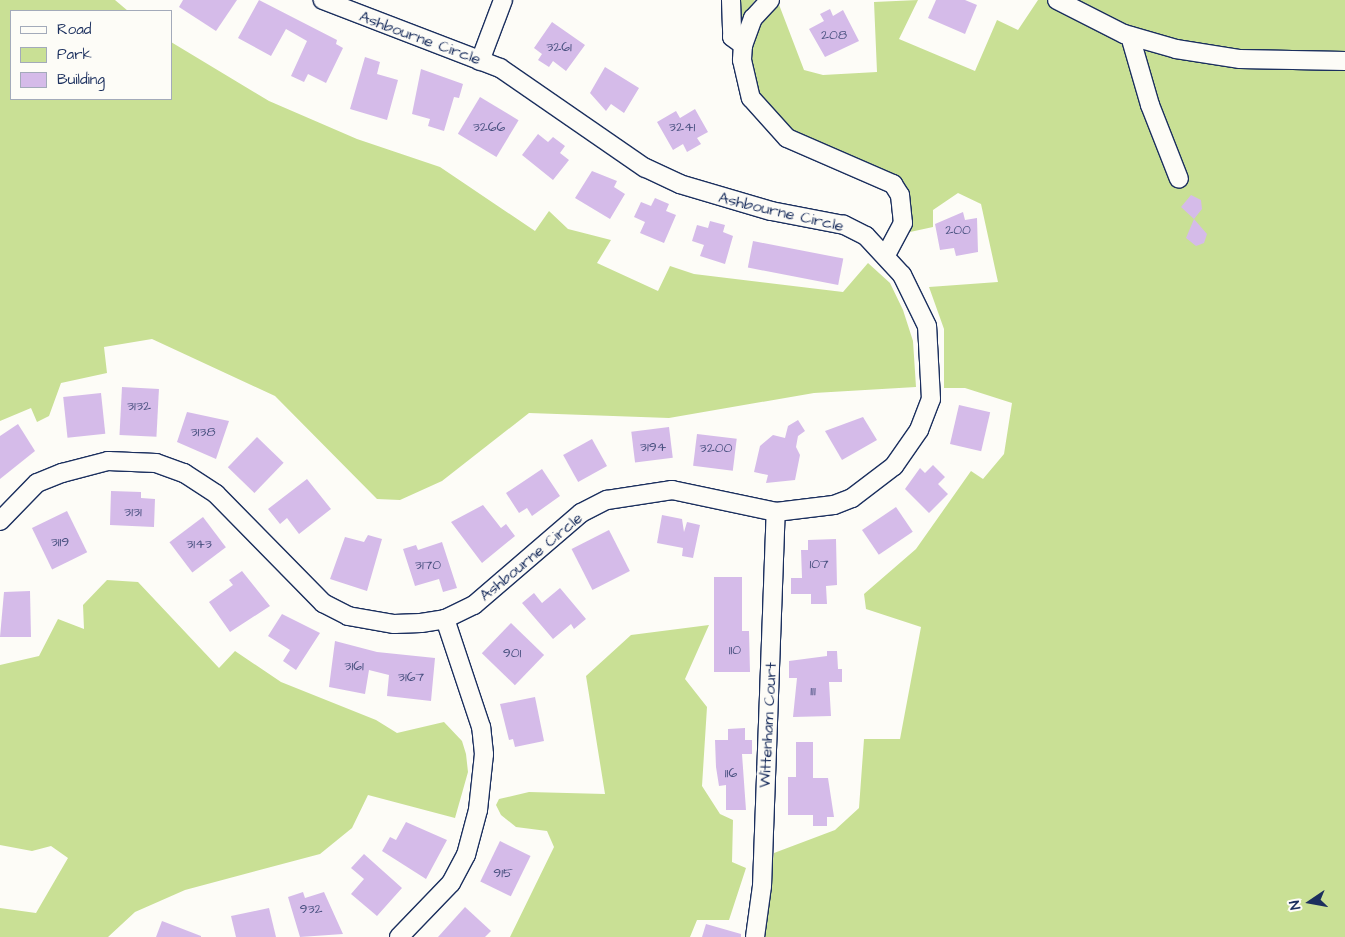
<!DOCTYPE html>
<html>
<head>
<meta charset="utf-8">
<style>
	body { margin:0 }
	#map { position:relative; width:1345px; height:937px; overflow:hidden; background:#fdfcf7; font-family:"Architects Daughter",sans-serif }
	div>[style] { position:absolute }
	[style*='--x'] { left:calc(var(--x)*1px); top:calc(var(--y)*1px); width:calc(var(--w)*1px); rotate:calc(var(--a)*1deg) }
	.green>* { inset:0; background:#c9e095 }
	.building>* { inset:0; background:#d5bbe9; transform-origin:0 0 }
	.roads { filter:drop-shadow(1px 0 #1b2f5e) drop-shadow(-1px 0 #1b2f5e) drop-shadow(0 1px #1b2f5e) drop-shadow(0 -1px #1b2f5e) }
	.minor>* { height:18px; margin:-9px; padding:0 9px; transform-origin:9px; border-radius:9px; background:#fdfcf7 }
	span { translate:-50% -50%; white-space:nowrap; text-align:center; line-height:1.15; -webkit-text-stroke:4px #fdfcf7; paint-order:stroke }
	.number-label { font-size:14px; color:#4a5281 }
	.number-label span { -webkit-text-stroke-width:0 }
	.street-label { font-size:16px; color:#1b2f5e }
	.legend { position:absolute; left:10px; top:10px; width:162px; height:90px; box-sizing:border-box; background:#fdfcf7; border:1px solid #a3aaba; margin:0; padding:6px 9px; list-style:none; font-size:15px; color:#1b2f5e }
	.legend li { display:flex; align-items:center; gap:10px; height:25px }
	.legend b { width:25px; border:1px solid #a3aaba }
	.north { position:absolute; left:1285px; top:877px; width:50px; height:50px; -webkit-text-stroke:4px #fdfcf7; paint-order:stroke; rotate:258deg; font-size:14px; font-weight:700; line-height:20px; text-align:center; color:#1b2f5e }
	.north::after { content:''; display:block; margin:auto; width:18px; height:22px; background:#1b2f5e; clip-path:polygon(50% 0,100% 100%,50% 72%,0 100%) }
</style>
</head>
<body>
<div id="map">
	<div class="green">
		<div style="clip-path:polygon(0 0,115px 0,128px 11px,11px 11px,11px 99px,171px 99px,171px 42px,269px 101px,357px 139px,440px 167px,535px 231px,549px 211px,568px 229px,611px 240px,597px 263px,658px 291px,670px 266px,694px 274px,843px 292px,868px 263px,890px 283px,903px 310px,913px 341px,916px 387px,814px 393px,669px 418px,529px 413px,442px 481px,400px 500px,377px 499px,275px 396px,152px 339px,104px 347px,107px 373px,61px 383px,49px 416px,37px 422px,31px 408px,0 421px)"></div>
		<div style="clip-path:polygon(736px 0,755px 0,737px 26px)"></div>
		<div style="clip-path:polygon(918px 0,899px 39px,975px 71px,997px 20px,1018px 30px,1038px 0,1068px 0,1079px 5px,1079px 0,1345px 0,1345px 937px,762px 937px,774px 853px,835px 830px,859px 808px,864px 739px,900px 739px,921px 627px,866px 609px,864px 594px,916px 549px,971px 471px,983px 479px,1004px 454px,1012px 403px,965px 388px,944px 388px,944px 329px,929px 287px,998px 282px,981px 204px,958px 193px,933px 210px,933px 227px,910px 232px,908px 198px,787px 129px,761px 99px,750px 67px,752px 38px,765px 13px,778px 2px,804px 70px,823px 75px,877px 72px,874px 2px)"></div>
		<div style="clip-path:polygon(107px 580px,138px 582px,219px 668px,235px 651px,281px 682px,376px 720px,397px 733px,444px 722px,462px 741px,466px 754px,468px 772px,455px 818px,368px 795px,352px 828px,320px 854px,185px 890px,135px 912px,108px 937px,0 937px,0 908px,36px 913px,68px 858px,51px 846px,32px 851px,0 845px,0 665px,39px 656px,58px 619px,84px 629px,83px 605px)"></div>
		<div style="clip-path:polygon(709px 625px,685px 679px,707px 707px,702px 786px,720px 814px,733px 820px,732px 862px,746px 868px,729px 920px,697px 920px,690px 937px,510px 937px,554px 847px,547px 831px,516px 827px,501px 815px,496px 805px,499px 799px,529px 792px,605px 794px,586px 676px,631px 635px)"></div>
	</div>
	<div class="building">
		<div style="clip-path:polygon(183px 0,237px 0,216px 31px,179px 7px)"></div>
		<div style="clip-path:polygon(259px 0,337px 40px,336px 44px,343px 48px,326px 83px,308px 74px,304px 82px,291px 76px,307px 41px,286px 29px,271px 56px,238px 38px)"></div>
		<div style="clip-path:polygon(936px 0,965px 0,977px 5px,965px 34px,928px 18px)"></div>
		<div style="clip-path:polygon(830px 9px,833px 16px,843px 10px,859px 41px,825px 57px,809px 29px,824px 21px,820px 14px)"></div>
		<div style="clip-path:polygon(552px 22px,585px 45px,566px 71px,553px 61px,549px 67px,538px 60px,542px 54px,534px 48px)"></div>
		<div style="clip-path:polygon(365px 57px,380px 62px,377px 74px,398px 80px,387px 120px,350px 109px)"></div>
		<div style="clip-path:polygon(605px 67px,639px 88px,624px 113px,611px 104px,606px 111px,590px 93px)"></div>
		<div style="clip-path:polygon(421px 69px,463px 84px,459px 98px,454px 97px,444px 131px,428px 126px,430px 119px,412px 114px)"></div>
		<div style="left:480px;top:97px;width:45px;height:43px;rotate:31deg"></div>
		<div style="clip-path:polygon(695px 109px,708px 132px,697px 138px,701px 144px,687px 152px,683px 144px,673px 150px,657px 122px,676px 111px,680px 118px)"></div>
		<div style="clip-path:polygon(538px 134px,548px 142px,553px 137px,565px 146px,560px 153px,569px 160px,553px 180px,522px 155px)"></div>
		<div style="clip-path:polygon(592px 171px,617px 181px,614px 187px,625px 194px,610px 219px,575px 198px)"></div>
		<div style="clip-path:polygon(1191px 195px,1201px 200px,1202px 209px,1194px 219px,1207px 234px,1204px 243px,1196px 246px,1186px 238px,1194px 219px,1181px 207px)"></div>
		<div style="clip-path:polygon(655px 198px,669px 204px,666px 211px,676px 215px,664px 243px,640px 233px,645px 222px,634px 217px,641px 202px,651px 206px)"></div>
		<div style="clip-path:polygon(963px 212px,965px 220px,977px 218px,978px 252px,956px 256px,954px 248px,940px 250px,935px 224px)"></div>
		<div style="clip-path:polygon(710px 221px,725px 225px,723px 232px,733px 236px,725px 264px,700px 256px,704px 245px,692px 241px,697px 225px,708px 228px)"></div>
		<div style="left:753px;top:241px;width:92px;height:27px;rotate:11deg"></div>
		<div style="left:122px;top:387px;width:37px;height:48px;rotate:3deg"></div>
		<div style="left:101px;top:393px;width:41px;height:38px;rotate:84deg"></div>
		<div style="left:959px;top:405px;width:32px;height:40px;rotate:13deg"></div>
		<div style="clip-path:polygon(187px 412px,229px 421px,216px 459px,177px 442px)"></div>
		<div style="clip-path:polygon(863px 417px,877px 440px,842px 460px,825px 431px)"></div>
		<div style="clip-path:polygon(798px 420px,805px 431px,798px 436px,796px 447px,800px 455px,795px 480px,766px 483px,768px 475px,754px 472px,760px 446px,773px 435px,785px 438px,788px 426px)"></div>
		<div style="clip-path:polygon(18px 424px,35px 451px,0 479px,0 436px)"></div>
		<div style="left:669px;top:427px;width:31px;height:38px;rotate:83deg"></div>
		<div style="left:697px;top:434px;width:40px;height:32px;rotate:7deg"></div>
		<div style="left:257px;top:437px;width:37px;height:42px;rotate:44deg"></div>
		<div style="left:592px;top:439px;width:31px;height:33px;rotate:61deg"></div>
		<div style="clip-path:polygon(933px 465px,945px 477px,938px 484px,948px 494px,929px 513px,905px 489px,920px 468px,925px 473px)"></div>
		<div style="clip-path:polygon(542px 469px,560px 496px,532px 516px,527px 508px,519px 513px,506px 493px)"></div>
		<div style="clip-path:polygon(307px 479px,331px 509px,299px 534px,287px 518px,280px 524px,268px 509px)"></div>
		<div style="clip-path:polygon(111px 491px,141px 492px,141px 498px,155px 499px,154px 527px,110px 525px)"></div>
		<div style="clip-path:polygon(483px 505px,501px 528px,506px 524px,515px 536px,482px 563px,451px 522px)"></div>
		<div style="left:896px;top:507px;width:30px;height:41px;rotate:56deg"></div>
		<div style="left:67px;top:511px;width:46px;height:39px;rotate:64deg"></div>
		<div style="clip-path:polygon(662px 515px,682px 519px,684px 532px,687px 522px,700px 525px,693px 558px,682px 556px,683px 548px,657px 543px)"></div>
		<div style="left:203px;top:517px;width:38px;height:42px;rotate:53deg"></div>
		<div style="left:609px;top:530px;width:46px;height:42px;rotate:63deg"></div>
		<div style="clip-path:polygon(368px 535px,382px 539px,367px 591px,330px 579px,345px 537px,364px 542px)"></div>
		<div style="clip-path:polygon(836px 539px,837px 585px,826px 586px,827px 604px,811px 604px,811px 594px,791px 594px,791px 578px,802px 578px,801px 550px,808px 550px,808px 540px)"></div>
		<div style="clip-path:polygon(442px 542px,457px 588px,443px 592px,439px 579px,415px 586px,403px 549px,416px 545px,418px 550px)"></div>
		<div style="clip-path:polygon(242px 571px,270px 606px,230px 632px,209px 602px,233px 585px,229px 580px)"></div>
		<div style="clip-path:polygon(714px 577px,742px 577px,742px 631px,749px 631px,750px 672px,714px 672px)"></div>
		<div style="clip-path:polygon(560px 588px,586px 619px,574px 629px,571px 624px,553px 639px,522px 603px,534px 593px,542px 603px)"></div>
		<div style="clip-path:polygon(30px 591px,31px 637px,0 637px,4px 592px)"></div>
		<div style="clip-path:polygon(282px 614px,320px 633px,296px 670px,283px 661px,290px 650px,268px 636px)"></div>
		<div style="left:511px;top:623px;width:46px;height:42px;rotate:44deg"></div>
		<div style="clip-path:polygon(335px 641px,377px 652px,435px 658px,431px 701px,387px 696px,389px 675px,369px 670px,365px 694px,329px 687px)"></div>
		<div style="clip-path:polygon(827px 651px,837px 651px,838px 669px,842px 669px,842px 682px,829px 682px,831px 716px,793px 717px,797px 678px,789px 678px,789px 661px,827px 656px)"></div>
		<div style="clip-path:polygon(535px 697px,544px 741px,515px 747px,513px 739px,509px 740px,500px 704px)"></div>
		<div style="clip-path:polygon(745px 728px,745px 740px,752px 740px,752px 754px,742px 754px,746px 810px,726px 810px,726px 785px,719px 786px,716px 767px,715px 740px,728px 740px,728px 729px)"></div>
		<div style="clip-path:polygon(796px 742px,813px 742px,813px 778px,828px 778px,834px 817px,827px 817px,827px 826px,813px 826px,813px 815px,788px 815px,788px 777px,796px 777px)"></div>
		<div style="clip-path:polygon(406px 822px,447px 840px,426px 879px,382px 851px,390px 837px,396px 840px)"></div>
		<div style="left:500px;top:841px;width:34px;height:45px;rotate:26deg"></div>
		<div style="clip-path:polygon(364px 854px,402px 888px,377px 916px,351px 894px,364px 879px,351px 868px)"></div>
		<div style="clip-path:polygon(303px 892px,305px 898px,324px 892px,343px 934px,300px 937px,288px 897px)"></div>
		<div style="clip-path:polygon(465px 907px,491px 931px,485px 937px,438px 937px)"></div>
		<div style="clip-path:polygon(269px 908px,276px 937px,236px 937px,231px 916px)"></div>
		<div style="clip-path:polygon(162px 921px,201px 936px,201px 937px,156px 937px)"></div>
		<div style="clip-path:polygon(706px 924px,741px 934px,741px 937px,702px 937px)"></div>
	</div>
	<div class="roads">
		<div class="minor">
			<div style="--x:731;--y:0;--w:37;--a:88"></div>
			<div style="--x:732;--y:37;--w:14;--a:36"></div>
			<div style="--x:770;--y:0;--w:25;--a:133"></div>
			<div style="--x:753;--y:18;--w:29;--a:110"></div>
			<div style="--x:743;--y:45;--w:15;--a:94"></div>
			<div style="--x:742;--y:60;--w:39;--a:77"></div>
			<div style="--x:751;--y:98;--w:54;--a:48"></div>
			<div style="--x:787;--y:138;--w:116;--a:23.5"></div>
			<div style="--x:893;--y:184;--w:13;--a:58"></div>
			<div style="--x:900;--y:195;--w:28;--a:84"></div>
			<div style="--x:903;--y:223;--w:36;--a:118"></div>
			<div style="--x:1057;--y:0;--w:75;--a:26.9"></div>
			<div style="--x:1124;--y:34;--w:54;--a:16.1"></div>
			<div style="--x:1176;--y:49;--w:65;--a:8.9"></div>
			<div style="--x:1240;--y:59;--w:105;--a:1.1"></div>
			<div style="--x:1130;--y:36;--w:72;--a:73.8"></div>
			<div style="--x:1150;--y:105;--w:79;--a:68.6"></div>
			<div style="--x:480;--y:61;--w:65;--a:-69.3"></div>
			<div style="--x:0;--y:521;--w:53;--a:-45.8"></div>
			<div style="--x:37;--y:483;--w:27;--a:-22"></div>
			<div style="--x:62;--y:473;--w:48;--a:-14.6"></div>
			<div style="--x:108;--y:461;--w:48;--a:2.4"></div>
			<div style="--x:156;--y:463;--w:30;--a:20"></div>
			<div style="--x:184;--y:473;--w:38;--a:33"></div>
			<div style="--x:216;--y:494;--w:153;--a:45.5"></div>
			<div style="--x:323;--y:603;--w:28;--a:27"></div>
			<div style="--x:348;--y:616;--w:47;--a:9.9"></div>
			<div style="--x:394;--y:624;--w:27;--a:-2"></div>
			<div style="--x:421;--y:623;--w:24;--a:-9"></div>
			<div style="--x:445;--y:619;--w:32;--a:-26"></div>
			<div style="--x:474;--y:605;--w:141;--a:-40.7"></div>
			<div style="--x:581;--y:513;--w:29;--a:-27"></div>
			<div style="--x:607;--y:500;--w:66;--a:-8.7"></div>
			<div style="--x:672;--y:490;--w:106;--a:11.9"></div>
			<div style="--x:776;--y:512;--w:58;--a:-6.9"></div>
			<div style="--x:834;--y:505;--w:19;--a:-21"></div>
			<div style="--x:852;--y:498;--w:53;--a:-37.3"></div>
			<div style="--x:894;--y:466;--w:44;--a:-55.2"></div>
			<div style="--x:919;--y:430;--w:33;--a:-69"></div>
			<div style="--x:931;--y:399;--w:73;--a:-93.1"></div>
			<div style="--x:927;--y:326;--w:57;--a:-116.1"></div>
			<div style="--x:902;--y:275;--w:53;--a:-132.7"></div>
			<div style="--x:866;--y:236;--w:25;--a:-153"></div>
			<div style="--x:844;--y:225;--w:74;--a:-169.1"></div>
			<div style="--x:771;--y:211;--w:95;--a:-163.5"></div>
			<div style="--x:680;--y:184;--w:38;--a:-155"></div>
			<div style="--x:645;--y:168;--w:176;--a:-145.4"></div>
			<div style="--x:500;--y:68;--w:190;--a:-159"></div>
			<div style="--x:399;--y:937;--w:75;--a:-46.1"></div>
			<div style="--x:451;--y:883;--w:32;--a:-62"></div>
			<div style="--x:466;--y:855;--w:47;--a:-75.1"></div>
			<div style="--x:478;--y:810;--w:56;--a:-83.9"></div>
			<div style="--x:484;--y:754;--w:27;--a:-96"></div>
			<div style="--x:481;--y:727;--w:114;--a:-108.4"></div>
			<div style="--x:755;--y:937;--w:51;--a:-82.2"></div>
			<div style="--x:762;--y:886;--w:374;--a:-87.9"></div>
		</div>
	</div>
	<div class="number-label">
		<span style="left:834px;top:35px">208</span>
		<span style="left:559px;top:47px">3261</span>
		<span style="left:489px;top:127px">3266</span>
		<span style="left:682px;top:127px">3241</span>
		<span style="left:958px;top:230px">200</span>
		<span style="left:139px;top:406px">3132</span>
		<span style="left:203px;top:432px">3138</span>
		<span style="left:653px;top:447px">3194</span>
		<span style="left:716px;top:448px">3200</span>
		<span style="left:133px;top:512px">3131</span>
		<span style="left:60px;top:542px">3119</span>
		<span style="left:199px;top:544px">3143</span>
		<span style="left:819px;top:564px">107</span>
		<span style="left:428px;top:565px">3170</span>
		<span style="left:735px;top:650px">110</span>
		<span style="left:512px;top:653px">901</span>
		<span style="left:354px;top:666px">3161</span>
		<span style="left:411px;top:677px">3167</span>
		<span style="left:813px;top:691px">111</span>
		<span style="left:731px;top:773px">116</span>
		<span style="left:503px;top:873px">915</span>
		<span style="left:311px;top:909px">932</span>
	</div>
	<div class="street-label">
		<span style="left:420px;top:38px;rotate:20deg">Ashbourne Circle</span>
		<span style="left:781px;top:212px;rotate:13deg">Ashbourne Circle</span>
		<span style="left:531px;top:557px;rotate:-40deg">Ashbourne Circle</span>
		<span style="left:768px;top:725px;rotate:-87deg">Wittenham Court</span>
	</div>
	<ul class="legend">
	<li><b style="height:6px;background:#fdfcf7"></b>Road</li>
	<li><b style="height:14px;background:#c9e095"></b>Park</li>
	<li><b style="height:14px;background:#d5bbe9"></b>Building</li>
	</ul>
	<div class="north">N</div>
</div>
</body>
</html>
